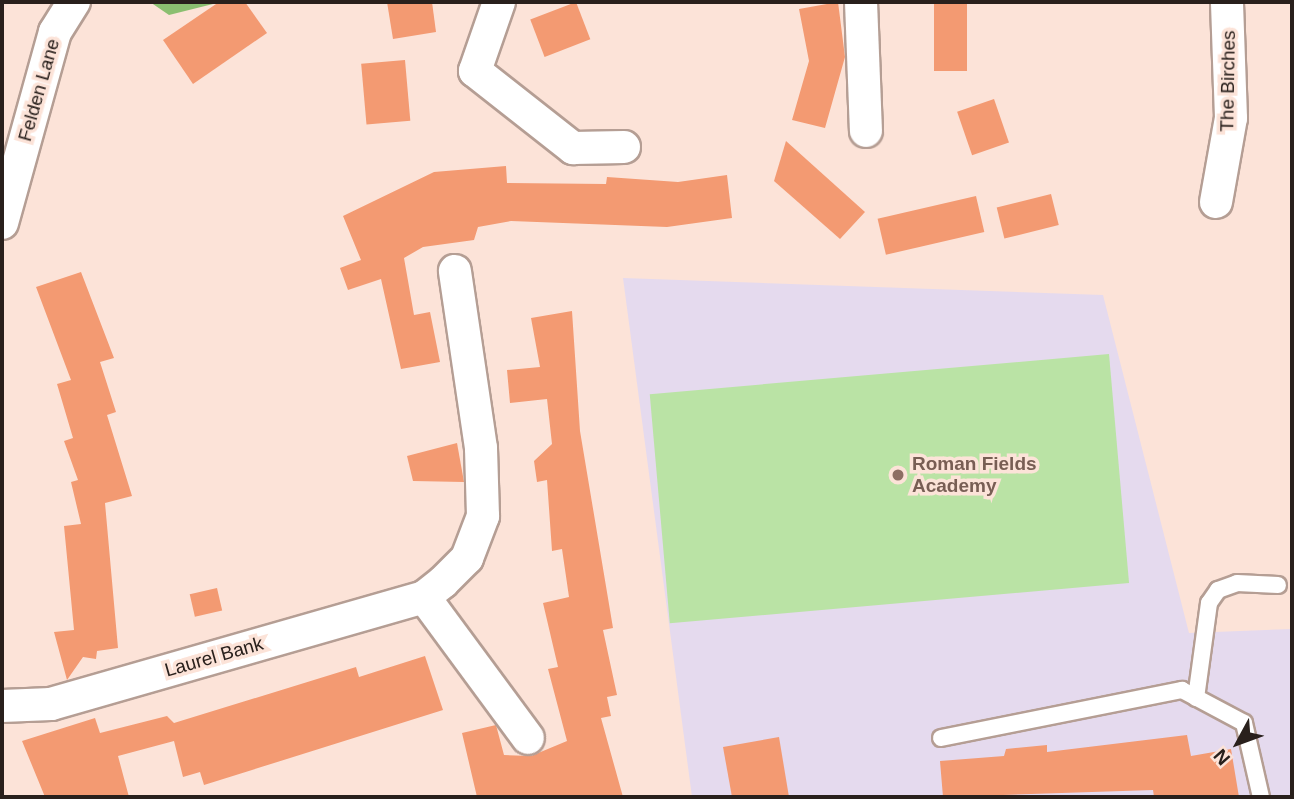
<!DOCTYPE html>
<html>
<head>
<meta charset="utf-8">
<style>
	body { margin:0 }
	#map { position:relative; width:1294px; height:799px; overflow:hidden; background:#fce3d8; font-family:Helvetica,sans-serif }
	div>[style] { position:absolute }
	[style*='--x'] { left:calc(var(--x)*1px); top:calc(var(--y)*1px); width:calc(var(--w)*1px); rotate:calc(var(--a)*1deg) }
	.education>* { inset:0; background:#e5daee }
	.green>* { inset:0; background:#bae3a5; transform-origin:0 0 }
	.forest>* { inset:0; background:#8bbf70 }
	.building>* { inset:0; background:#f39a72; transform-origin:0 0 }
	.roads { filter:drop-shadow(2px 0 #b59e94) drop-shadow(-2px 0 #b59e94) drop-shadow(0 2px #b59e94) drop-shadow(0 -2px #b59e94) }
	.lane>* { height:16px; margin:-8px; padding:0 8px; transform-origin:8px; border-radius:8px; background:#fff }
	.street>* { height:32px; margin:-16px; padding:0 16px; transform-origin:16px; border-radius:16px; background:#fff }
	.dots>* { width:19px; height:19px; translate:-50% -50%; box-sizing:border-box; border:4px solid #fce3d8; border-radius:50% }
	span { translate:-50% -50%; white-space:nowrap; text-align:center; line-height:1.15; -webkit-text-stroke:7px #fce3d8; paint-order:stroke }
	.street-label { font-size:19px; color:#29201c }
	.education-label { font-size:19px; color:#785e54; font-weight:700 }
	.left { translate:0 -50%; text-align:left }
	.frame { position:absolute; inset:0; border:4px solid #29201c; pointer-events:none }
	.north { position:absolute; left:1203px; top:708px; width:70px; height:70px; -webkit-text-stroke:5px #fce3d8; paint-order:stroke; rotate:229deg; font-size:19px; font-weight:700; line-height:28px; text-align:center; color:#29201c }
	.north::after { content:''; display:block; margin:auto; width:24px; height:32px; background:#29201c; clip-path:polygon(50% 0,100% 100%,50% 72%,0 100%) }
</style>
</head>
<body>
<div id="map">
	<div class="education">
		<div style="clip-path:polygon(623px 278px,1103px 295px,1189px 633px,1292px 629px,1292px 797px,692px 797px)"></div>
	</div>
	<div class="green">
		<div style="left:1109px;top:354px;width:230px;height:461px;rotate:85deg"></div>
	</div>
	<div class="forest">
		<div style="clip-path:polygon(150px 2px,221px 2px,169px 15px)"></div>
	</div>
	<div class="building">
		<div style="clip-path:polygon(219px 2px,245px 2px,267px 33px,193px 84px,163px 40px)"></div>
		<div style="clip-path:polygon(387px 2px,432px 2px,436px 32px,393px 39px)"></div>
		<div style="left:576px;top:2px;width:40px;height:49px;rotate:69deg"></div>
		<div style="clip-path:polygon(838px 2px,845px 57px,825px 128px,792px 120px,809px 61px,799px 9px)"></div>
		<div style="left:934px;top:2px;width:33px;height:69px"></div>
		<div style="left:405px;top:60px;width:61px;height:44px;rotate:85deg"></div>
		<div style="left:994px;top:99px;width:46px;height:39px;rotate:71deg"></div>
		<div style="clip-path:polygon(786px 141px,865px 212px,840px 239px,774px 181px)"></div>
		<div style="clip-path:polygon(506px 166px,507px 183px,606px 184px,607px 177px,678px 182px,727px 175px,732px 218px,667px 227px,511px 221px,478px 227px,474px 240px,423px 247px,404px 258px,414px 315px,430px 312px,440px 362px,401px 369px,381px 279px,348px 290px,340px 268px,361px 260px,343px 216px,434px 172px)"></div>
		<div style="left:1051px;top:194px;width:32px;height:56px;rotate:76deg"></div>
		<div style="left:976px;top:196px;width:37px;height:101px;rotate:77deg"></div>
		<div style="clip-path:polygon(81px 272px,114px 358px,100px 362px,116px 412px,107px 415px,132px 496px,105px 503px,118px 648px,97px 651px,96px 659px,83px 657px,67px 680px,54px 632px,74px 630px,64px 526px,81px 524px,71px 482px,78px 480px,64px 441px,73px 438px,57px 384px,71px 380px,36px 287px)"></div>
		<div style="clip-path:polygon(572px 311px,580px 431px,613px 628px,603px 630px,617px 695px,607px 697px,611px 716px,601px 718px,623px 797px,477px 797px,462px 733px,496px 725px,504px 755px,531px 756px,567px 741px,548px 669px,558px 667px,543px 603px,569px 597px,562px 549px,552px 551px,547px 480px,537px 482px,534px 461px,552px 444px,547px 399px,510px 403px,507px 370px,540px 367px,531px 318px)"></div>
		<div style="clip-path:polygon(457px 443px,464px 482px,413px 481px,407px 456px)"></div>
		<div style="left:217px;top:588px;width:23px;height:28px;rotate:77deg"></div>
		<div style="clip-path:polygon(425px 656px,443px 710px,204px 785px,200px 772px,183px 777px,174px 741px,118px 756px,129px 797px,45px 797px,22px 741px,95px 718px,100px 733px,167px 716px,174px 723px,356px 667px,359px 677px)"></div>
		<div style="clip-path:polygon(1187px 735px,1191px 756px,1231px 749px,1239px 797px,1154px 797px,1153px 790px,943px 797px,940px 761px,1004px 756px,1006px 749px,1047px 745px,1047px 752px)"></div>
		<div style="clip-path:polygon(779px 737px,789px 797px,732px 797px,723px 747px)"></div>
	</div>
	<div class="roads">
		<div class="lane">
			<div style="--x:1196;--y:698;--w:96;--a:-82.2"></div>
			<div style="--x:1209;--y:603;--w:16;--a:-55"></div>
			<div style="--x:1218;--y:590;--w:20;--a:-20"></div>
			<div style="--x:1237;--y:583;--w:41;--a:2.8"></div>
			<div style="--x:941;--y:738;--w:246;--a:-11.3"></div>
			<div style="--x:1182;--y:690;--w:70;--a:28"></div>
			<div style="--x:1244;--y:723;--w:76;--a:77.1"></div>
		</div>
		<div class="street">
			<div style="--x:499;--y:2;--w:73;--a:109.2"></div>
			<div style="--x:475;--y:71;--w:125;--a:38.2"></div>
			<div style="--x:573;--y:148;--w:51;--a:-1.1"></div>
			<div style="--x:861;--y:2;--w:129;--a:87.8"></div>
			<div style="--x:1216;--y:202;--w:85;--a:-79.9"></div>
			<div style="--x:1231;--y:118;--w:116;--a:-92"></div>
			<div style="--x:2;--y:223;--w:198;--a:-74.5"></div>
			<div style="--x:55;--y:32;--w:36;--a:-58"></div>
			<div style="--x:424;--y:597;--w:175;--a:53.6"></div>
			<div style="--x:2;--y:706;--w:49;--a:-2.3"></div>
			<div style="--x:51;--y:704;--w:388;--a:-16"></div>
			<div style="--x:424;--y:597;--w:24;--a:-38"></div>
			<div style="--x:443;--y:582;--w:34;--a:-45"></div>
			<div style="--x:467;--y:558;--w:45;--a:-69.1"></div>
			<div style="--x:483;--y:516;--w:68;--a:-91.7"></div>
			<div style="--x:481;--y:448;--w:179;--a:-98.4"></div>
		</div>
	</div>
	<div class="dots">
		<div style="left:898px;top:475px;background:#8d6e63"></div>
	</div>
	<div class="street-label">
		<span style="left:1228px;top:81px;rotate:-89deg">The Birches</span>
		<span style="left:39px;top:90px;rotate:-74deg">Felden Lane</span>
		<span style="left:214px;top:657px;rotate:-16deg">Laurel Bank</span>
	</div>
	<div class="education-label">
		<span class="left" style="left:912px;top:475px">Roman Fields<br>Academy</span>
	</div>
	<div class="frame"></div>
	<div class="north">N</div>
</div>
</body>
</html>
